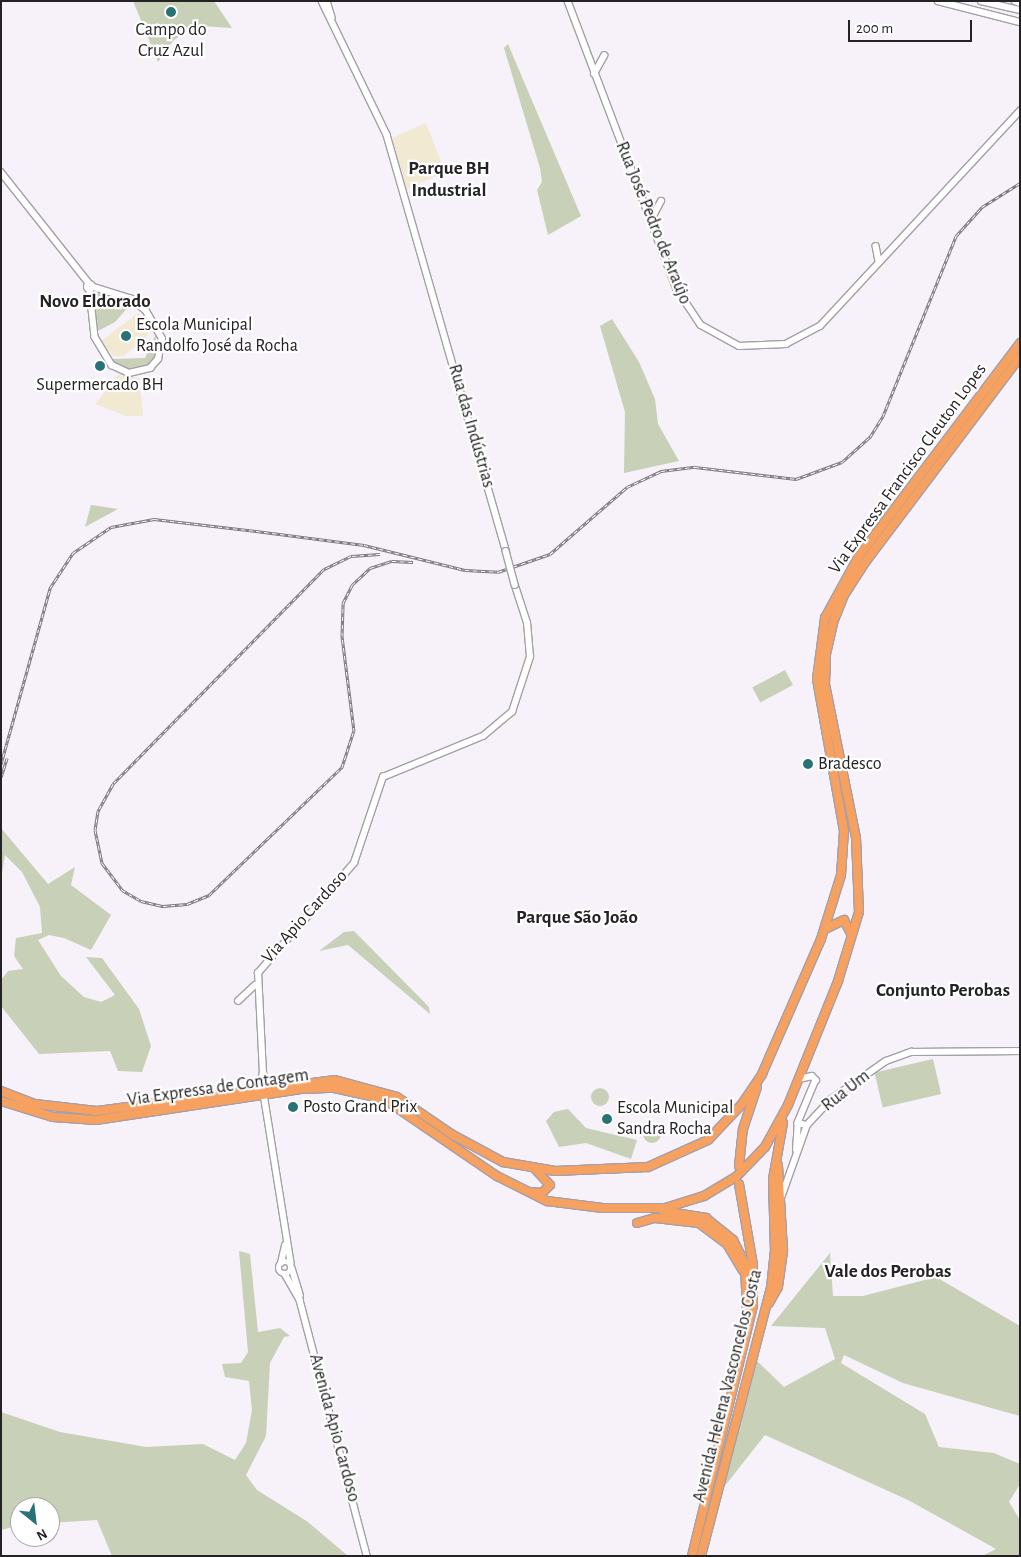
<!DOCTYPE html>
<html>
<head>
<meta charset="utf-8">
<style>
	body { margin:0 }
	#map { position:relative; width:1021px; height:1557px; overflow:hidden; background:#f7f1fa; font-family:"Alegreya Sans",sans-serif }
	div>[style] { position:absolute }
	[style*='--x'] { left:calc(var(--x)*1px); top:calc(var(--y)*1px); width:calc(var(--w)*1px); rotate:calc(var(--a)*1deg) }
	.education>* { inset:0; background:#f2e9d3 }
	.green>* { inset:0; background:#c8d0b7; transform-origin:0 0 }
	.round { border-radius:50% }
	.roads { filter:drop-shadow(1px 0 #a59fa7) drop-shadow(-1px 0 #a59fa7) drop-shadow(0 1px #a59fa7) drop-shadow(0 -1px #a59fa7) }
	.secondary>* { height:5.5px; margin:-2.75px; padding:0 2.75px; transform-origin:2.75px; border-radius:2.75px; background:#fff }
	.secondary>.ring { margin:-2.75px; padding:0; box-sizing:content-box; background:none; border:5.5px solid #fff; border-radius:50% }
	.highway>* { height:8px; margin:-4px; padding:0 4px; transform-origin:4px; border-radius:4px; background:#f7a161 }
	.rail>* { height:3px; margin-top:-1.5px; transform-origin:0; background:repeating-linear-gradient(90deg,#fff 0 4px,#7c787e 0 8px); box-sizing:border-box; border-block:1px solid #7c787e }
	.bridges { filter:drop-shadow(1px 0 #a59fa7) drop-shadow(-1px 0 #a59fa7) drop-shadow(0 1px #a59fa7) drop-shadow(0 -1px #a59fa7) }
	.secondary-bridge>* { height:5.5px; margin:-2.75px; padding:0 2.75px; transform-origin:2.75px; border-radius:2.75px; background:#fff }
	.dots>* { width:14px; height:14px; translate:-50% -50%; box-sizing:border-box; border:2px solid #fff; border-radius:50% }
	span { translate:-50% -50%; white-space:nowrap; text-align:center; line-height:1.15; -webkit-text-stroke:4.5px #fff; paint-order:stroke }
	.poi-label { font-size:18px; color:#252226 }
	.left { translate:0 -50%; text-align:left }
	.street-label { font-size:18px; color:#252226 }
	.neighbourhood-label { font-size:19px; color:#252226; font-weight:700 }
	.frame { position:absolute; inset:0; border:2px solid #252226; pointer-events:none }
	.north { position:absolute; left:10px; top:1497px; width:50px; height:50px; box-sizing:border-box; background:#fff; border:1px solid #a8a7a8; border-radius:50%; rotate:151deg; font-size:14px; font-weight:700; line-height:20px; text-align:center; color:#252226 }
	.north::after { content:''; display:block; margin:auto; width:18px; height:22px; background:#287275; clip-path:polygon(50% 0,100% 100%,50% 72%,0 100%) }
	.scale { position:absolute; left:848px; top:20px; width:124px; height:22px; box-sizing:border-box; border:2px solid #252226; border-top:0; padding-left:6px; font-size:15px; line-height:18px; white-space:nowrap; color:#252226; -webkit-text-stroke:4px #fff; paint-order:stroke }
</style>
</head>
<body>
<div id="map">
	<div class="education">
		<div style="clip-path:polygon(426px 123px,445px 172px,407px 189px,392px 138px)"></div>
		<div style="clip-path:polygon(138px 313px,151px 329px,146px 338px,123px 356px,113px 356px,101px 341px)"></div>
		<div style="clip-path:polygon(118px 375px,139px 378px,143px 416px,126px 416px,95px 404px)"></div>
	</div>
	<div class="green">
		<div style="clip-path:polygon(133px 1px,214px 1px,232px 28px,201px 26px,186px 32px,174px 40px,158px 62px)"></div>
		<div style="clip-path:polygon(508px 44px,581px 216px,548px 235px,537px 190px,542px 182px,540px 168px,504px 48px)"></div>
		<div style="clip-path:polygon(94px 290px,130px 305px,115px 322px,96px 332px)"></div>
		<div style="clip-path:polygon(612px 319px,639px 362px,655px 399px,658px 424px,679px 461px,624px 473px,625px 412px,600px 326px)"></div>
		<div style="clip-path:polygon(156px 334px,156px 358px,149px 366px,127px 371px,111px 359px,145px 358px)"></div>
		<div style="clip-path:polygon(91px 505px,118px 509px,85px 527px)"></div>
		<div style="left:785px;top:670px;width:17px;height:37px;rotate:62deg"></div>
		<div style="clip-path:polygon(1px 828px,48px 884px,75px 867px,71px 885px,111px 915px,91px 950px,64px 938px,49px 935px,38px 940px,61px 976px,84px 997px,101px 1002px,115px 995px,86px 957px,102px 958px,139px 1009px,151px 1046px,142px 1072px,118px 1071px,110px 1051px,39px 1054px,1px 1006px,1px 980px,8px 971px,23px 969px,14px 956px,16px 938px,42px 933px,40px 907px,22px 872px,5px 855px,1px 879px)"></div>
		<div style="clip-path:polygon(354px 931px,429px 1007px,430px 1014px,348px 945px,319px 951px,344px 932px)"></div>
		<div style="left:933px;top:1059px;width:36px;height:60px;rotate:77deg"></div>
		<div class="round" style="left:591px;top:1088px;width:18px;height:18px"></div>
		<div style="clip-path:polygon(568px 1109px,586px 1128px,637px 1140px,631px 1159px,586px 1143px,559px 1147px,546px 1121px,554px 1112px)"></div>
		<div class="round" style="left:643px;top:1125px;width:18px;height:18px"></div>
		<div style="clip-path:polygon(239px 1251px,250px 1254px,258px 1332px,280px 1328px,290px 1336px,284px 1337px,270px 1363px,266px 1436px,246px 1475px,257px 1490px,308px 1522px,348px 1556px,112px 1556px,97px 1520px,50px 1523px,50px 1507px,20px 1507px,20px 1525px,1px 1530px,1px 1412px,60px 1432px,146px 1447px,203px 1444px,235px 1460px,246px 1443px,252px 1410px,249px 1381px,225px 1377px,222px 1364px,241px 1363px,248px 1352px)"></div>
		<div style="clip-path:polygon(830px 1253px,833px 1296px,863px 1296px,936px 1277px,1020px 1326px,1020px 1416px,903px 1383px,844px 1355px,841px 1363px,925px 1414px,939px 1447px,994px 1453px,1020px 1464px,1020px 1484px,1009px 1502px,1020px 1520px,1020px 1556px,982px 1556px,996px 1549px,910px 1501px,765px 1435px,724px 1487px,757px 1361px,784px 1387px,835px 1359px,825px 1328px,771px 1326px)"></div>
	</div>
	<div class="roads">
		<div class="secondary">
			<div style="--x:322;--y:1;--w:149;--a:64.1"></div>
			<div style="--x:387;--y:135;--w:433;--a:74"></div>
			<div style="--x:327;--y:1;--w:17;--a:73"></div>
			<div style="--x:568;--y:1;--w:308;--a:69.3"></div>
			<div style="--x:677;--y:289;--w:43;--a:56.3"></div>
			<div style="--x:701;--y:325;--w:43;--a:28.9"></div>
			<div style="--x:739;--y:346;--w:47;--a:-2.4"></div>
			<div style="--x:786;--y:344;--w:38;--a:-28"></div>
			<div style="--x:820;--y:326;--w:294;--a:-47.1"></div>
			<div style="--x:938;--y:1;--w:85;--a:14.4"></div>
			<div style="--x:981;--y:1;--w:40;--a:13"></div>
			<div style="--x:1015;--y:1;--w:5;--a:22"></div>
			<div style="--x:594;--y:74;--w:21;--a:-61"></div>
			<div style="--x:1;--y:172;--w:142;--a:51.6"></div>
			<div style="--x:652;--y:218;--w:19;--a:-62"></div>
			<div style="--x:876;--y:246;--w:15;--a:79"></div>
			<div class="ring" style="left:86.5px;top:283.5px;width:1.5px;height:1.5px"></div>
			<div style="--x:90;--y:291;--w:46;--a:83.8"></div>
			<div style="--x:95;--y:337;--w:33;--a:59"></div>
			<div style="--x:112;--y:365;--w:19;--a:25"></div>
			<div style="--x:129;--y:373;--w:22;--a:-13"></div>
			<div style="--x:150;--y:368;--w:12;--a:-48"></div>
			<div style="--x:158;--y:359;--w:20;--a:-79"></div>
			<div style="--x:162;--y:339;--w:32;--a:-120"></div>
			<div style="--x:146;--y:311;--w:19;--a:-141"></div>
			<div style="--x:131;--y:299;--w:39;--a:-163"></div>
			<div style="--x:238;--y:1001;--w:23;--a:-43"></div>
			<div style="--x:263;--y:1074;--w:14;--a:60"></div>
			<div style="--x:799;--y:1079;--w:13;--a:-13"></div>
			<div style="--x:812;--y:1076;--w:6;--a:45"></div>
			<div style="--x:816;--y:1080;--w:47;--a:112.7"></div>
			<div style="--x:798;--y:1123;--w:9;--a:13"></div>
			<div style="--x:258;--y:1088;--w:15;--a:-70"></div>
			<div style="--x:263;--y:1074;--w:101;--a:-92.8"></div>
			<div style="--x:258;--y:973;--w:146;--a:-48.9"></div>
			<div style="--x:354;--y:863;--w:91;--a:-71.4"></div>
			<div style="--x:383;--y:777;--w:108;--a:-22.3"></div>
			<div style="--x:483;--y:736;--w:38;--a:-40"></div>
			<div style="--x:512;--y:712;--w:58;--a:-71.9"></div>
			<div style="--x:530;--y:657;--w:34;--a:-95"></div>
			<div style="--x:527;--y:623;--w:40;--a:-108"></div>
			<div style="--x:264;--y:1094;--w:171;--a:80.9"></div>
			<div style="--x:796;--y:1150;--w:27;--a:-86"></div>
			<div style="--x:781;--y:1198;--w:77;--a:-70.4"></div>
			<div style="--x:807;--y:1125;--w:34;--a:-47"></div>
			<div style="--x:830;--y:1100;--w:68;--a:-34.9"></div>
			<div style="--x:886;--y:1061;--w:27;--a:-20"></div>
			<div style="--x:911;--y:1052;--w:109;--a:-0.5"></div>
			<div class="ring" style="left:279px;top:1262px;width:6.5px;height:6.5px"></div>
			<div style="--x:281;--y:1263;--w:18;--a:-77"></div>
			<div style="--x:292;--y:1268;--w:28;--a:73"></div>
			<div style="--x:285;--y:1274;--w:30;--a:60"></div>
			<div style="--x:300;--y:1300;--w:265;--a:75.3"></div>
		</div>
		<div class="highway">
			<div style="--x:827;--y:928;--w:19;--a:-25"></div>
			<div style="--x:844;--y:920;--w:16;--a:63"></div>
			<div style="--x:1;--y:1091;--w:36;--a:21"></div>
			<div style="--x:35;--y:1104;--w:62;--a:6.4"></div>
			<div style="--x:97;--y:1111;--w:240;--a:-7.4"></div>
			<div style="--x:335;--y:1080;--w:64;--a:15.3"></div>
			<div style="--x:397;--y:1097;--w:68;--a:34.2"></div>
			<div style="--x:453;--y:1135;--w:57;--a:28.4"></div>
			<div style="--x:503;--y:1162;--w:53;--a:9.8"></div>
			<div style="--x:555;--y:1171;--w:93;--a:-2.5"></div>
			<div style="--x:648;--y:1167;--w:66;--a:-24.2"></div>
			<div style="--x:708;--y:1140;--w:50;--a:-46.6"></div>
			<div style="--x:742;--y:1104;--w:36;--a:-56"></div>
			<div style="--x:762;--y:1074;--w:147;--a:-66.4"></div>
			<div style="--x:821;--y:939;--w:67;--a:-72.6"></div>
			<div style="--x:841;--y:875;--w:44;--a:-86.1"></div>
			<div style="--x:844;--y:831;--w:154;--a:-100.1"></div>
			<div style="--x:817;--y:679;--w:62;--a:-82.5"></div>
			<div style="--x:825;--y:618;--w:71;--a:-61.3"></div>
			<div style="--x:859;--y:556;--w:267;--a:-52.9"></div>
			<div style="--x:1;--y:1101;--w:54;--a:17.1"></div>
			<div style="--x:53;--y:1117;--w:43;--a:4"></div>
			<div style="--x:96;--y:1120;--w:206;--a:-8.6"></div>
			<div style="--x:300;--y:1089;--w:34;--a:-2"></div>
			<div style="--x:334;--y:1088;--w:51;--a:12.4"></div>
			<div style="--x:384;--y:1099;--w:137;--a:34.3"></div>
			<div style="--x:497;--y:1176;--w:56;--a:26.6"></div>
			<div style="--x:547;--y:1201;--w:56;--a:7.1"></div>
			<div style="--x:603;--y:1208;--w:62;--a:0"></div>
			<div style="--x:665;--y:1208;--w:41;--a:-17.1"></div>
			<div style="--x:704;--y:1196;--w:37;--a:-31"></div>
			<div style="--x:736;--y:1177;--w:42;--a:-46"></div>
			<div style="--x:765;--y:1147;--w:48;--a:-61.3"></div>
			<div style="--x:788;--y:1105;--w:134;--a:-68"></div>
			<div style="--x:838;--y:981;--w:72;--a:-73.1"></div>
			<div style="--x:859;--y:912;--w:74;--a:-92.3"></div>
			<div style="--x:856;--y:838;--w:157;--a:-101.4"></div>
			<div style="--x:825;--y:684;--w:30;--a:-88"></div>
			<div style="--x:826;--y:654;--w:35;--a:-77"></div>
			<div style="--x:834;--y:620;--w:27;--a:-68"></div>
			<div style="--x:844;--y:595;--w:40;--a:-57.1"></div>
			<div style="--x:866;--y:561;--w:256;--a:-53"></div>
			<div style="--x:739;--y:1166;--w:37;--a:-84"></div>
			<div style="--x:743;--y:1129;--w:44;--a:-71.6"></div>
			<div style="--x:530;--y:1192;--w:12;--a:5"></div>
			<div style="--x:542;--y:1193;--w:11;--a:-45"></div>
			<div style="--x:550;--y:1185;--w:21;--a:-133"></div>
			<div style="--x:663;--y:1211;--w:44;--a:9.2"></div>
			<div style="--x:706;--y:1218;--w:35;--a:39"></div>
			<div style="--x:733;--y:1240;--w:27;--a:63"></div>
			<div style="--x:745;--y:1264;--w:49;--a:87.7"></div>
			<div style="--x:637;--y:1223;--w:19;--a:-16"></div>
			<div style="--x:655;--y:1218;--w:44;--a:6.5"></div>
			<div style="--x:699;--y:1223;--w:35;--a:37"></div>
			<div style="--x:727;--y:1244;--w:31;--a:59"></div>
			<div style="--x:769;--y:1303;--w:18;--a:-61"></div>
			<div style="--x:778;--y:1287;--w:37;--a:-82"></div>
			<div style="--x:783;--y:1250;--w:85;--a:-93.4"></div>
			<div style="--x:692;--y:1556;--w:258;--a:-76.3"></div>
			<div style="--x:753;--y:1305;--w:40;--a:-90"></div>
			<div style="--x:753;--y:1265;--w:82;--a:-99.8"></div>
			<div style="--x:701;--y:1556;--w:277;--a:-75.4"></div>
			<div style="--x:771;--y:1288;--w:36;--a:-84"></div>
			<div style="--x:775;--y:1252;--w:73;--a:-91.6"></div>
			<div style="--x:773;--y:1179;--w:57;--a:-79.9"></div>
		</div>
	</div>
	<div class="rail">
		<div style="--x:380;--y:554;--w:29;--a:176"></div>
		<div style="--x:351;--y:556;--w:30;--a:154"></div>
		<div style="--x:324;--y:569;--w:301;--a:134.5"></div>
		<div style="--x:113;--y:784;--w:31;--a:119"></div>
		<div style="--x:98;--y:811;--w:19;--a:99"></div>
		<div style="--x:95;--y:830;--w:34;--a:78"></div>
		<div style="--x:102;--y:863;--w:34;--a:53"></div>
		<div style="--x:122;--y:890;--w:22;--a:30"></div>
		<div style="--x:141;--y:901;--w:23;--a:13"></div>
		<div style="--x:163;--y:906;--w:24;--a:-5"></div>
		<div style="--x:187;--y:904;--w:24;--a:-22"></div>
		<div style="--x:209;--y:895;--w:185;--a:-43.9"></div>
		<div style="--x:342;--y:767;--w:38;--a:-72"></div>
		<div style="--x:354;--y:731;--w:96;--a:-97.2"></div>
		<div style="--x:342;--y:636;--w:33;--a:-88"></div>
		<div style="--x:343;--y:603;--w:20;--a:-63"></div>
		<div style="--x:352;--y:585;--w:25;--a:-43"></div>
		<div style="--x:370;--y:568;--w:23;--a:-18"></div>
		<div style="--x:392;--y:561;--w:21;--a:3"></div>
		<div style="--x:1;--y:764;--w:183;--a:-74.4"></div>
		<div style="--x:50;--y:588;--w:42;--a:-56.7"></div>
		<div style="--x:73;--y:553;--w:46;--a:-34.4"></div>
		<div style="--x:111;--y:527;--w:44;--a:-10.5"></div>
		<div style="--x:154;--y:519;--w:103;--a:6.7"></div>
		<div style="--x:256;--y:531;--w:109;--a:7.4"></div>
		<div style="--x:364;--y:545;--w:104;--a:13.9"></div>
		<div style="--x:465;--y:570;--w:33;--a:3"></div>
		<div style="--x:498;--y:572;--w:55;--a:-19.1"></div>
		<div style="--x:550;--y:554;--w:102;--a:-41"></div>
		<div style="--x:627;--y:487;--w:38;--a:-25"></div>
		<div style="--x:661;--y:471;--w:34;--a:-7"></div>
		<div style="--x:695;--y:467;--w:102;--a:6.8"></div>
		<div style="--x:796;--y:479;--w:49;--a:-20.3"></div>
		<div style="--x:842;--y:462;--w:38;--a:-42"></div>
		<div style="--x:870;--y:437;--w:25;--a:-58"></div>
		<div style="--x:883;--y:416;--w:194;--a:-67.9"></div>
		<div style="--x:956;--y:236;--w:39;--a:-48"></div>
		<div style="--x:982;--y:207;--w:45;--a:-32.3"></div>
		<div style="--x:1;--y:777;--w:20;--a:-72"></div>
	</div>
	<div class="bridges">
		<div class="secondary-bridge">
			<div style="--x:506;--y:551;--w:35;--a:75"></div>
		</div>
	</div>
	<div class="dots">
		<div style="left:171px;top:12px;background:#287275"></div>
		<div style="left:126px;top:336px;background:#287275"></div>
		<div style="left:100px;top:366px;background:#287275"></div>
		<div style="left:808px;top:764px;background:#287275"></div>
		<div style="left:293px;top:1107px;background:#287275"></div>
		<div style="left:607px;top:1119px;background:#287275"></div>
	</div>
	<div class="poi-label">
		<span style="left:171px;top:41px">Campo do<br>Cruz Azul</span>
		<span class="left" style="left:136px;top:336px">Escola Municipal<br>Randolfo José da Rocha</span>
		<span style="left:100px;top:385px">Supermercado BH</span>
		<span class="left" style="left:818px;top:764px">Bradesco</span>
		<span class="left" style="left:303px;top:1107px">Posto Grand Prix</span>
		<span class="left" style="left:617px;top:1119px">Escola Municipal<br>Sandra Rocha</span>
	</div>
	<div class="street-label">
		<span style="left:653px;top:223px;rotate:68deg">Rua José Pedro de Araújo</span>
		<span style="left:471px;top:426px;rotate:74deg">Rua das Indústrias</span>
		<span style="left:908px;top:469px;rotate:-54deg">Via Expressa Francisco Cleuton Lopes</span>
		<span style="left:305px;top:917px;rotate:-48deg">Via Apio Cardoso</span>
		<span style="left:218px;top:1088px;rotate:-8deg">Via Expressa de Contagem</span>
		<span style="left:846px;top:1091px;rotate:-38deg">Rua Um</span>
		<span style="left:728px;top:1386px;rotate:-76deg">Avenida Helena Vasconcelos Costa</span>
		<span style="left:334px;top:1428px;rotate:75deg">Avenida Apio Cardoso</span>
	</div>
	<div class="neighbourhood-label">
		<span style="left:449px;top:180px">Parque BH<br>Industrial</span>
		<span style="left:95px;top:302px">Novo Eldorado</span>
		<span style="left:577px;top:918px">Parque São João</span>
		<span style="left:943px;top:991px">Conjunto Perobas</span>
		<span style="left:888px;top:1272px">Vale dos Perobas</span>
	</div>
	<div class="frame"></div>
	<div class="north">N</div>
	<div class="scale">200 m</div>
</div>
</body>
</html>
